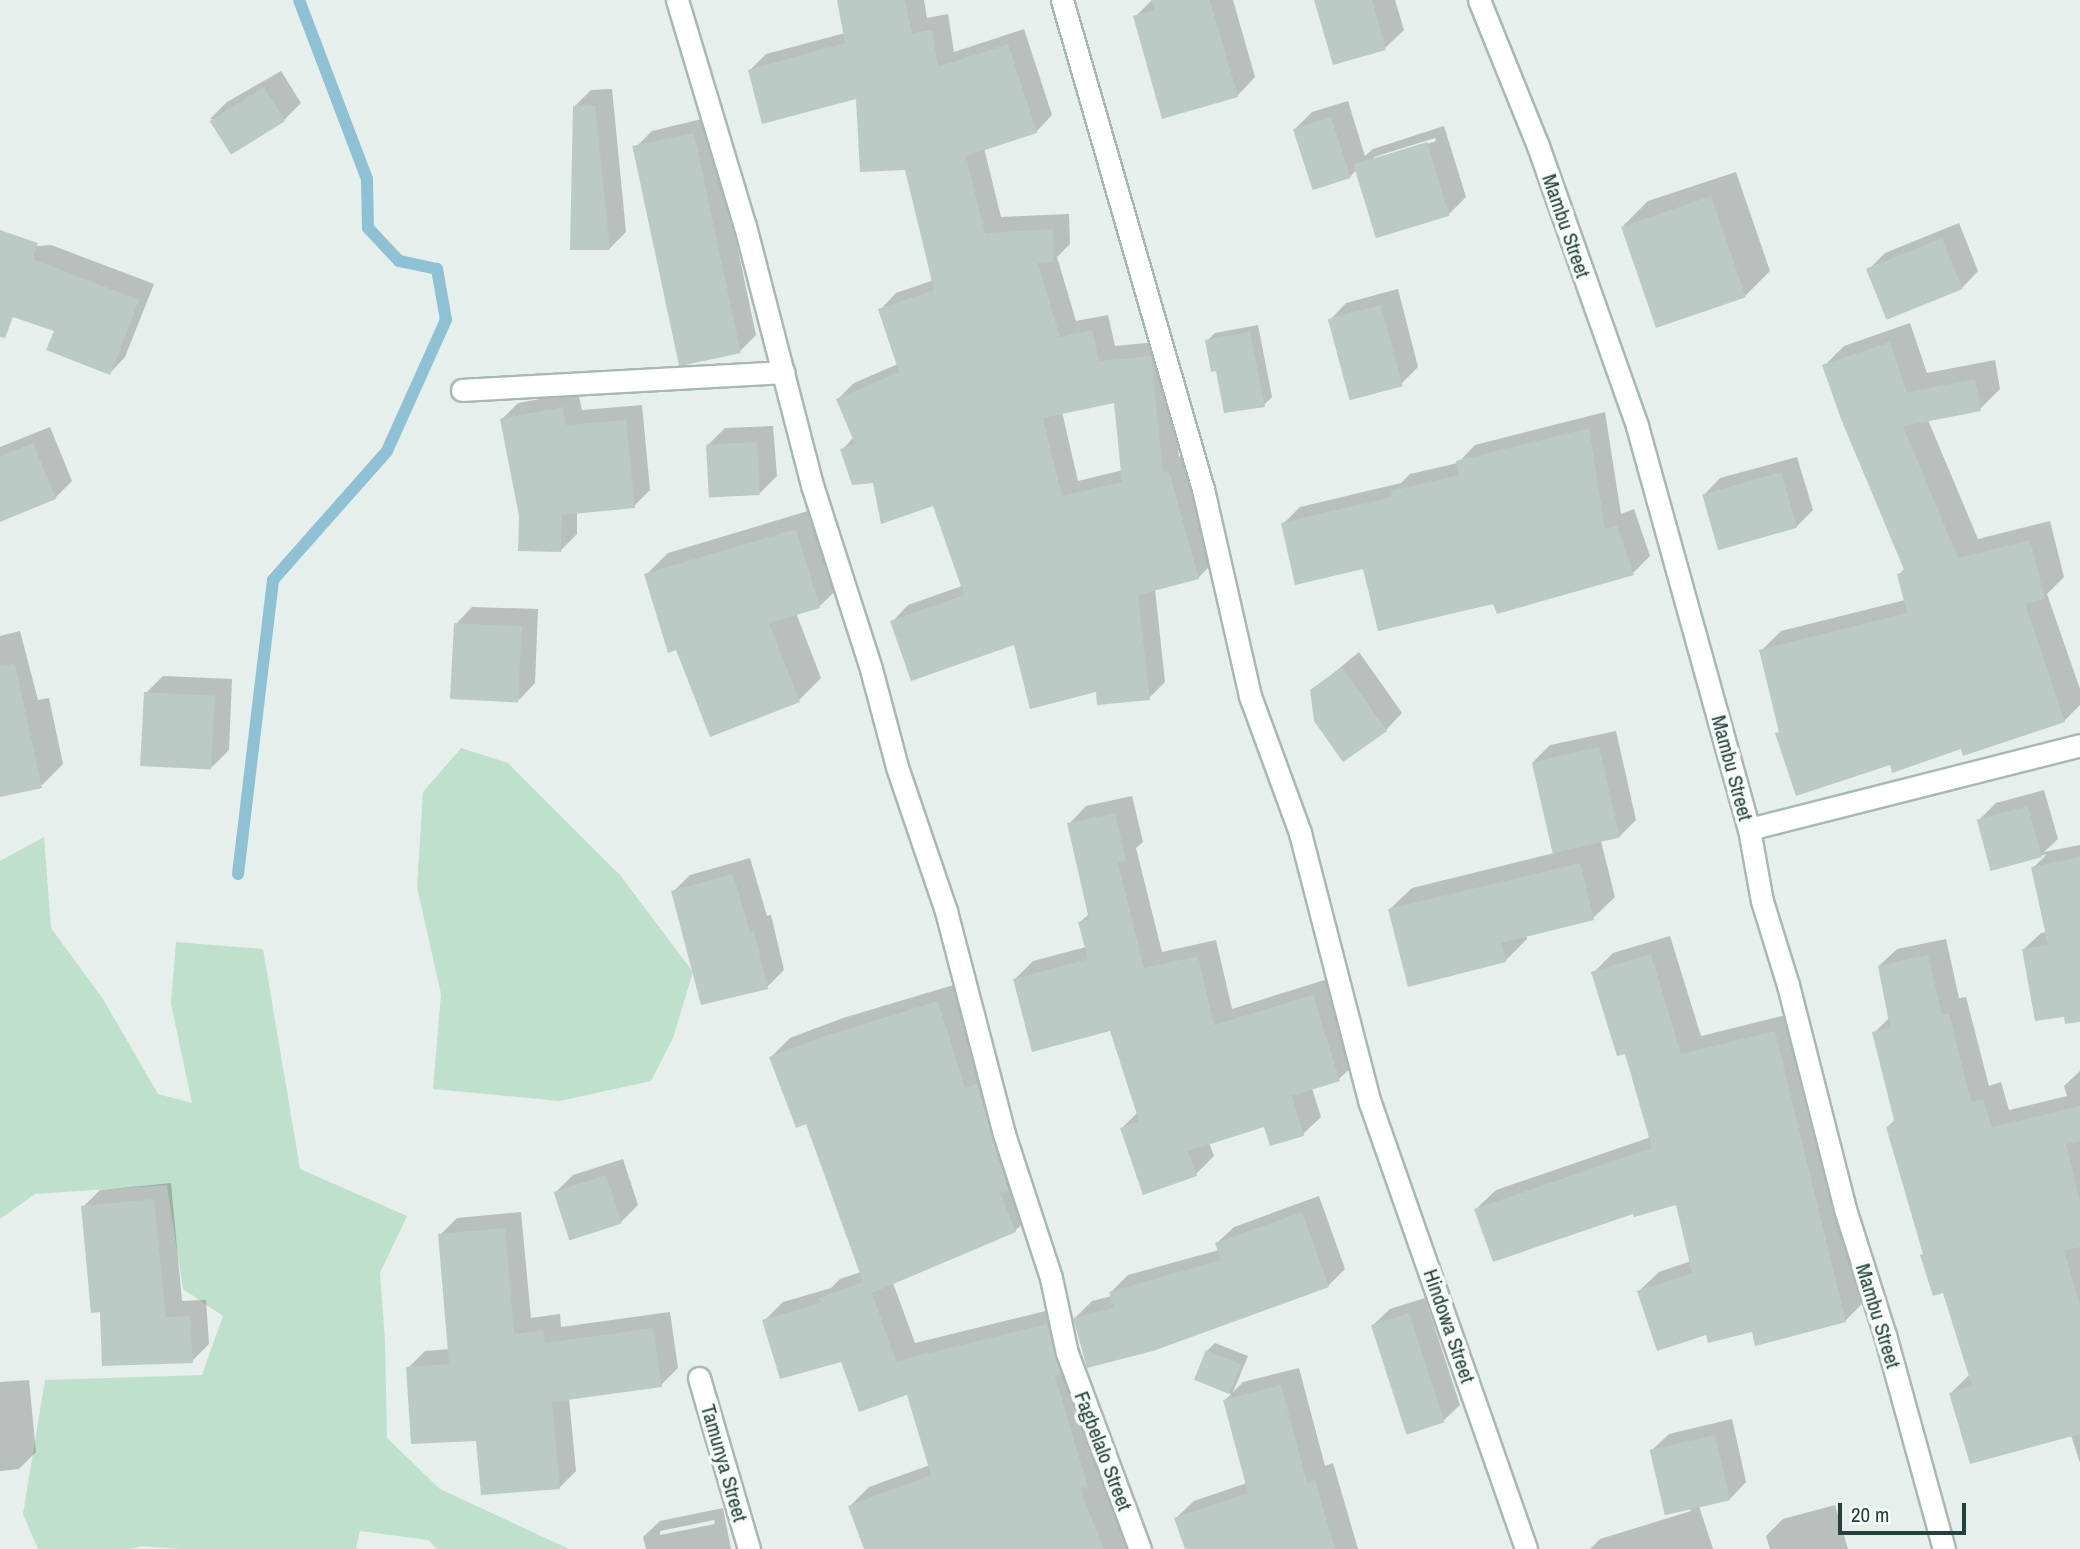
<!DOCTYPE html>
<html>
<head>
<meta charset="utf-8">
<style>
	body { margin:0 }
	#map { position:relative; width:2080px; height:1549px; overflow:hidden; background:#e6efec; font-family:"Archivo Narrow",sans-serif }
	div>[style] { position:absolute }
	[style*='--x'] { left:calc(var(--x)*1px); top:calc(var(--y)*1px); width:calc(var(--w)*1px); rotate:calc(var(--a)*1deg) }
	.green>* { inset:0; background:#bfe0cc }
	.shadow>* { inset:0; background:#0003 }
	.stream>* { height:12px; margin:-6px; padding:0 6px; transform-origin:6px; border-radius:6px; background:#8ec1d4 }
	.building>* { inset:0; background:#bbcac5; transform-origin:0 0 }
	.roads { filter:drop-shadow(2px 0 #a8b8b4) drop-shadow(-2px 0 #a8b8b4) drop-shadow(0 2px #a8b8b4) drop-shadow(0 -2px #a8b8b4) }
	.street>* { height:21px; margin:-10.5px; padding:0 10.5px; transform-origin:10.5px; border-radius:10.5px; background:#fff }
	span { translate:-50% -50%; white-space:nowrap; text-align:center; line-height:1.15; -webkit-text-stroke:7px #f7fbf9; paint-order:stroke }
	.street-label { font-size:21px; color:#24423d }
	.scale { position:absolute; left:1838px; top:1503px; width:128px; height:32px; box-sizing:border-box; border:4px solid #24423d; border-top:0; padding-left:9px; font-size:21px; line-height:24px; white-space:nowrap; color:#24423d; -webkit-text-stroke:5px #f7fbf9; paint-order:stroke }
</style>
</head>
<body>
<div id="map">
	<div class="green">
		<div style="clip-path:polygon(461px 748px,508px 763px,620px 875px,693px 972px,673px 1038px,651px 1081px,560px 1101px,433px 1089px,441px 994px,417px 887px,423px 792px)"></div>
		<div style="clip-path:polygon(44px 837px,51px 928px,103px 999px,158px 1094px,192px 1103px,171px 1004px,176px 942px,263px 949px,300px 1169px,407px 1216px,380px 1273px,385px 1340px,387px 1438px,440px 1489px,569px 1549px,437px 1549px,428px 1540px,360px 1531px,356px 1549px,179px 1549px,143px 1546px,129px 1549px,38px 1549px,23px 1514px,45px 1380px,202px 1375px,223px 1316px,183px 1289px,167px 1185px,35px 1194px,0 1219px,0 861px)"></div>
	</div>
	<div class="shadow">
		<div style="clip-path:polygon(evenodd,838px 0,924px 0,927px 18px,948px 14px,954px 52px,1024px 29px,1052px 115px,1036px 132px,984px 148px,1001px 217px,1069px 214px,1070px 244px,1057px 257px,1076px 321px,1108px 315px,1115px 346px,1167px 341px,1179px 457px,1185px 455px,1214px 562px,1198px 578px,1155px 589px,1165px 682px,1149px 698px,1097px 690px,1015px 643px,892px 622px,908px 605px,962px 586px,934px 504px,874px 481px,842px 450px,854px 437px,838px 399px,854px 383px,898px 364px,880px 310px,896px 293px,934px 280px,907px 168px,857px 97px,750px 70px,766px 54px,845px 33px,838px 0,1116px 401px,1123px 470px,1078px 481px,1062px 412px,1116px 401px)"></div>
		<div style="clip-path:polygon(1152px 0,1233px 0,1255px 77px,1237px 96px,1135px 17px)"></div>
		<div style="clip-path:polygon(1316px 0,1395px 0,1404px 30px,1385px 48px)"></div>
		<div style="clip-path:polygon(281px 71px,301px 103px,284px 120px,210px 119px,227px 102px)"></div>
		<div style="clip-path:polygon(612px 89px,626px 232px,609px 249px,574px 107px,591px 90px)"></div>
		<div style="clip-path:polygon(evenodd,1348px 101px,1365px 156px,1373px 149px,1444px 126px,1466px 197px,1449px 214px,1357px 169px,1350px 177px,1295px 129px,1312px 112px,1348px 101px,1435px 138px,1436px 141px,1374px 161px,1374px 157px,1435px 138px)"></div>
		<div style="clip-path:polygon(710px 117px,756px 335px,740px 351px,635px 148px,652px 131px)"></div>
		<div style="clip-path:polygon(1736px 172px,1770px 271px,1745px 296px,1623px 226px,1648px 201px)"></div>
		<div style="clip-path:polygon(1959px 223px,1978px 271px,1962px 288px,1868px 270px,1885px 253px)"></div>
		<div style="clip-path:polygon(51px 245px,154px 284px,125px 357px,110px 373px,56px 330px,0 311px,0 249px)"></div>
		<div style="clip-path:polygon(1398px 289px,1418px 367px,1401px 384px,1330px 320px,1346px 303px)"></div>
		<div style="clip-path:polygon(1910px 323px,1927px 373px,1995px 360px,2000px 389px,1980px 409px,1928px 420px,1978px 539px,2050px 521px,2064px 577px,2047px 594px,2080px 689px,2080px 705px,2064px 721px,1891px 763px,1777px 734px,1781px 730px,1761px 651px,1781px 631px,1905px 600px,1899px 575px,1905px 568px,1824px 366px,1844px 346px)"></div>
		<div style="clip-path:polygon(1258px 325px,1272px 397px,1264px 405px,1218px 369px,1207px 341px,1215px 333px)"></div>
		<div style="clip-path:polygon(578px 392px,582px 410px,642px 405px,650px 490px,634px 506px,577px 512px,577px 534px,561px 550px,502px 419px,518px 403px)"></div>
		<div style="clip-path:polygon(1605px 412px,1621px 514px,1634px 509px,1650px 556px,1633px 573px,1495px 602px,1365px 567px,1283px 524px,1300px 507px,1401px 483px,1410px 474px,1458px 463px,1475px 445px)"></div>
		<div style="clip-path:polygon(773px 426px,777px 476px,760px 493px,708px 445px,725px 428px)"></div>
		<div style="clip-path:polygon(50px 427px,72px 481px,55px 498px,0 507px,0 447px)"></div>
		<div style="clip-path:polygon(1797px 457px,1813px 510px,1796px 527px,1704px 495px,1720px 478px)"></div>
		<div style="clip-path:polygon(818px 508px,842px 584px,820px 606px,796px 613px,821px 678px,799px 700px,646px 575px,668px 553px)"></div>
		<div style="clip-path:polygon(472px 607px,538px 609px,535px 683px,519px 700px,456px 624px)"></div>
		<div style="clip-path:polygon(20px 631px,38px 700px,49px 698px,63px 764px,41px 786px,0 795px,0 636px)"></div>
		<div style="clip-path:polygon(1359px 652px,1402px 713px,1386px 730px,1312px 691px)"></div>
		<div style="clip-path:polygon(163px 676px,232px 679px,229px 750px,212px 767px,146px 693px)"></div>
		<div style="clip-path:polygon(1616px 731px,1636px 820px,1619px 837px,1601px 841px,1615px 897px,1593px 918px,1526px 935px,1527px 939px,1505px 961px,1390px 909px,1412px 888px,1554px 853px,1533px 762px,1550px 745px)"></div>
		<div style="clip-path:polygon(2044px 790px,2058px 839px,2044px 852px,2080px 845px,2080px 1012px,2024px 949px,2041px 933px,2047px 932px,2033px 868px,2047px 854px,1993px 869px,1979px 820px,1996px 803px)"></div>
		<div style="clip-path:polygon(1132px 796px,1143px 842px,1136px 848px,1162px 952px,1216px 940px,1232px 1009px,1331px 978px,1357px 1062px,1339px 1079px,1312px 1088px,1321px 1117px,1303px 1134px,1265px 1125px,1209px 1143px,1214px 1156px,1196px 1174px,1122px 1128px,1138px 1112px,1111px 1028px,1015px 979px,1033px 961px,1086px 947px,1080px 922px,1089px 914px,1069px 824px,1086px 806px)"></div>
		<div style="clip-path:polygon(750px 858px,767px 916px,771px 915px,784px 970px,767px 987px,673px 892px,690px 875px)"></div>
		<div style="clip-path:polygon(1670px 936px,1701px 1036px,1794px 1013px,1865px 1301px,1845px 1321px,1708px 1333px,1639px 1291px,1659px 1272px,1691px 1261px,1677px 1203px,1634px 1212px,1476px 1209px,1496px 1190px,1651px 1137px,1626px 1051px,1593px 973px,1613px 953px)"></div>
		<div style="clip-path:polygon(1946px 939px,1959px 998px,1966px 997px,1989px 1086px,2001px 1082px,2009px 1110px,2067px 1096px,2064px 1086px,2080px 1071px,2080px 1463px,2071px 1435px,1951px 1393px,1969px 1375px,1944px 1291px,1924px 1253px,1887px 1127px,1895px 1120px,1874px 1033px,1890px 1017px,1879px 966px,1897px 949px)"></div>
		<div style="clip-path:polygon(957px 984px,996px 1066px,1027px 1170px,1034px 1212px,1015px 1231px,893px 1283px,915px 1343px,1066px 1306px,1079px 1354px,1074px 1359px,1106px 1466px,1100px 1473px,1130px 1549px,866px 1549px,850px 1506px,869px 1487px,930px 1465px,908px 1393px,764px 1321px,783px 1302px,831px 1288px,840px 1279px,861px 1272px,807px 1122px,771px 1057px,790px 1038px,843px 1018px)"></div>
		<div style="clip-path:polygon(623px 1159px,638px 1205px,621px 1222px,556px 1192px,573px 1175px)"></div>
		<div style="clip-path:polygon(171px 1183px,182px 1301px,206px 1300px,209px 1344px,192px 1361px,101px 1310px,83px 1207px,100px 1190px)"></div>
		<div style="clip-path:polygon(1319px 1196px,1345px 1269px,1328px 1286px,1075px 1318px,1092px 1301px,1112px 1296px,1111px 1292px,1128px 1275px,1219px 1250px,1217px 1243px,1234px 1227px)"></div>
		<div style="clip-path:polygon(521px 1212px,531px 1318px,560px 1314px,561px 1327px,670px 1312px,678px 1368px,661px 1385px,569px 1398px,576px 1471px,559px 1488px,478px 1439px,408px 1368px,425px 1351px,450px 1349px,440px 1235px,457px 1218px)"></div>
		<div style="clip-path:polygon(1425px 1298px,1460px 1405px,1443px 1421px,1373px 1325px,1390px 1309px)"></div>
		<div style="clip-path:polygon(1215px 1343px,1248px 1356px,1233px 1392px,1243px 1382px,1299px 1368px,1325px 1466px,1333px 1463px,1358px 1549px,1186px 1549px,1176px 1518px,1194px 1501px,1247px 1483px,1225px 1400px,1231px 1394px,1196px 1379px,1207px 1351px)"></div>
		<div style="clip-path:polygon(29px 1380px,36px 1452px,19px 1469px,0 1471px,0 1382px)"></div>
		<div style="clip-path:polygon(1732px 1419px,1746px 1482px,1730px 1499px,1699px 1506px,1713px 1549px,1590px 1549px,1600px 1539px,1691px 1511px,1652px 1450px,1669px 1434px)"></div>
		<div style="clip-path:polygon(1835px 1505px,1848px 1549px,1770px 1549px,1766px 1536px,1783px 1519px)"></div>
		<div style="clip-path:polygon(evenodd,723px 1508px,731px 1549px,646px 1549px,643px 1537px,660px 1521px,723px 1508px,714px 1520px,715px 1524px,660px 1535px,660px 1531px,714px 1520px)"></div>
	</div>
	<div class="stream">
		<div style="--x:238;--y:874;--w:296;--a:-83.2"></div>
		<div style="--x:273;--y:580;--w:172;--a:-48.5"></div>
		<div style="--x:387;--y:451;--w:144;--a:-65.8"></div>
		<div style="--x:446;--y:320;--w:52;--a:-100"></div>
		<div style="--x:437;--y:269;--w:39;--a:-168"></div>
		<div style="--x:399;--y:261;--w:45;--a:-133.2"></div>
		<div style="--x:368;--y:228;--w:49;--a:-91.2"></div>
		<div style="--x:367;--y:179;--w:191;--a:-110.8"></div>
	</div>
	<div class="building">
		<div style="clip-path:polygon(evenodd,837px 0,905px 0,912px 33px,932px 30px,938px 67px,1008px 44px,1037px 133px,966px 156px,985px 233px,1053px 229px,1054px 262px,1038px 263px,1060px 337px,1092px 330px,1099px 361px,1151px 356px,1163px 472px,1169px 471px,1199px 579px,1138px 595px,1150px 700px,1097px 705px,1096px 692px,1030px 709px,1014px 645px,911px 681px,890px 621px,964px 595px,933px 506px,881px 524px,873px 483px,852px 485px,840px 449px,855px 444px,836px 399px,899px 372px,878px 309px,934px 290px,905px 170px,860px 172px,856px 99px,762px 124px,748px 70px,845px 43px,837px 0,1114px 403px,1122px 482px,1062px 496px,1043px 418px,1114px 403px)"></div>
		<div style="clip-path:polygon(1151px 0,1210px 0,1238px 97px,1162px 119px,1133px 16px,1154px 10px)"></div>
		<div style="clip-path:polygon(1314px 0,1372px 0,1386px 50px,1333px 65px)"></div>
		<div style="left:264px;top:87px;width:40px;height:64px;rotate:58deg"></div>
		<div style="clip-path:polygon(595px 105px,610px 250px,570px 250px,573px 106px)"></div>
		<div style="left:1331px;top:117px;width:64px;height:40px;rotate:72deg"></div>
		<div style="left:694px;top:133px;width:225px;height:63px;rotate:78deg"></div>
		<div style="left:1427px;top:142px;width:77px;height:77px;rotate:73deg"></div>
		<div style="left:1711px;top:196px;width:107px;height:95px;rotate:71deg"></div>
		<div style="clip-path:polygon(0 230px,38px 243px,33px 259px,139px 300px,110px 375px,46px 350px,54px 331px,13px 317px,5px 338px,0 337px)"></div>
		<div style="left:1942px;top:238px;width:55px;height:82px;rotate:68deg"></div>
		<div style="left:1381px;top:305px;width:84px;height:55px;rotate:75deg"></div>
		<div style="clip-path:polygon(1250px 332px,1265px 407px,1224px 413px,1216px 371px,1211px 372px,1205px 340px)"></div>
		<div style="clip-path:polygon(1890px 342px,1907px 392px,1975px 379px,1981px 411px,1903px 426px,1958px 558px,2030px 540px,2045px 599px,2025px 604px,2065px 722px,1963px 756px,1961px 749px,1892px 773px,1890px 765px,1796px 796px,1775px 733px,1779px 732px,1759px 650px,1907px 613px,1897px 574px,1905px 572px,1841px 419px,1822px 365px)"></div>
		<div style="clip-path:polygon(563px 407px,566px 425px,626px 420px,635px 508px,562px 515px,561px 552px,518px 551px,519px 516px,500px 419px)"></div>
		<div style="clip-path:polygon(1589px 428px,1605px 529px,1617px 525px,1634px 575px,1497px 614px,1493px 604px,1378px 631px,1363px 569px,1295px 585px,1281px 523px,1392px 497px,1391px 491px,1459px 475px,1456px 461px)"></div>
		<div style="left:757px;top:442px;width:53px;height:51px;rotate:87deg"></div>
		<div style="clip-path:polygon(33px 443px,56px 499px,0 522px,0 456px)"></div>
		<div style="left:1781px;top:472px;width:58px;height:82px;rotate:74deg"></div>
		<div style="clip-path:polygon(796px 529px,820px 608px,769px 623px,800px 702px,710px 737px,676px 650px,668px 653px,644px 574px)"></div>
		<div style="left:454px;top:623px;width:68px;height:76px;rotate:3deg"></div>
		<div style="clip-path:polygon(15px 664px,42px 788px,0 797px,0 666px)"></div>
		<div style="clip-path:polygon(1342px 667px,1387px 731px,1343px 762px,1314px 721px,1310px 690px)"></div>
		<div style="left:144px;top:692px;width:71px;height:74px;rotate:3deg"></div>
		<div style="left:1599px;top:747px;width:93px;height:69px;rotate:77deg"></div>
		<div style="left:2028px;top:806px;width:53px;height:53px;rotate:75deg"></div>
		<div style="clip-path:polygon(1115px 813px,1126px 861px,1118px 863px,1144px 968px,1198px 956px,1214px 1025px,1313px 995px,1340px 1081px,1292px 1096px,1304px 1136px,1270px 1146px,1264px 1127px,1188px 1151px,1197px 1176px,1143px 1195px,1120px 1128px,1139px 1121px,1110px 1031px,1032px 1052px,1013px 979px,1088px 959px,1078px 922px,1089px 919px,1067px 823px)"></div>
		<div style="clip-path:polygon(2080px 857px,2080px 1022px,2065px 1024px,2064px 1017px,2035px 1021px,2022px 949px,2048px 945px,2031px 867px)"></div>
		<div style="clip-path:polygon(1580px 863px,1594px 920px,1501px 943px,1506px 962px,1408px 987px,1388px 909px)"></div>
		<div style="clip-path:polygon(733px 874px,750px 932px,754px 931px,768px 989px,701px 1005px,671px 891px)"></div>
		<div style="clip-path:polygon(1651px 954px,1681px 1054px,1775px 1031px,1846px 1322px,1755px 1346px,1752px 1332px,1708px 1343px,1706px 1335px,1657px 1351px,1637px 1291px,1692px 1273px,1676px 1205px,1634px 1217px,1633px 1214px,1493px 1262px,1474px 1209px,1652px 1148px,1625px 1054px,1617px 1056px,1591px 972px)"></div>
		<div style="clip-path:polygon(1928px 955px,1942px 1015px,1949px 1013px,1971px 1102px,1983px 1099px,1992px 1127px,2080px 1106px,2080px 1141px,2066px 1144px,2080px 1202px,2080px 1247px,2064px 1251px,2080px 1305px,2080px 1434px,1970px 1464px,1949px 1393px,1972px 1386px,1943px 1293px,1933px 1296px,1920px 1255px,1923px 1254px,1886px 1127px,1895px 1124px,1872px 1032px,1890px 1028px,1878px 966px)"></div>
		<div style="clip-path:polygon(938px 1001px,965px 1088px,977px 1084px,1009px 1191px,1000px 1193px,1016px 1232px,872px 1293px,896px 1361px,1047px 1324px,1061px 1374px,1055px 1376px,1088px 1487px,1080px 1489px,1104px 1549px,864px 1549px,848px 1506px,931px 1475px,907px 1395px,859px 1412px,841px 1362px,780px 1379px,762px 1320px,821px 1303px,819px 1298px,863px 1282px,806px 1124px,796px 1128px,769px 1057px,822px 1037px)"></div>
		<div style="left:606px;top:1175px;width:51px;height:55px;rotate:72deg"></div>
		<div style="clip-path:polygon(154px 1199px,166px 1317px,190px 1316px,193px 1363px,102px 1366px,100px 1312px,91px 1313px,81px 1206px)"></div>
		<div style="clip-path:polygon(1302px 1212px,1329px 1287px,1153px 1351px,1087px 1368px,1073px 1318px,1114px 1308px,1109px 1292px,1221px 1260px,1215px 1243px)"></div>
		<div style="clip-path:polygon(505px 1228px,514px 1334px,543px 1330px,545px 1343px,653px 1328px,662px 1387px,552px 1402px,560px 1489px,481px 1495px,476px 1441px,411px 1444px,406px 1367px,449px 1364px,438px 1234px)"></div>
		<div style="left:1409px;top:1313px;width:115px;height:40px;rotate:72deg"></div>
		<div style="left:1206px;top:1350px;width:38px;height:32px;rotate:22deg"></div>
		<div style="clip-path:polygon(1281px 1385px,1307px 1483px,1315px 1480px,1335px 1549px,1185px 1549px,1174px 1518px,1248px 1493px,1223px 1400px)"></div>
		<div style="left:1715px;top:1435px;width:67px;height:67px;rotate:77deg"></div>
	</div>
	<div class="roads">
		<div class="street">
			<div style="--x:677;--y:0;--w:236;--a:73.3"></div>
			<div style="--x:745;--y:226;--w:268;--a:75.5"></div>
			<div style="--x:812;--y:485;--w:193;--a:72.2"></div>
			<div style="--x:871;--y:669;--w:101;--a:75.1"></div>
			<div style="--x:897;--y:767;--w:152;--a:71.2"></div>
			<div style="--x:946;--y:911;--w:230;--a:75.4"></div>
			<div style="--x:1004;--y:1134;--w:151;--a:71.9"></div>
			<div style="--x:1051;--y:1278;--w:77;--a:78"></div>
			<div style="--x:1067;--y:1353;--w:209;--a:69.6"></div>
			<div style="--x:1062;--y:0;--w:509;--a:73.92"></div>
			<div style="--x:1203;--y:489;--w:212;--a:77.2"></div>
			<div style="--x:1250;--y:696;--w:146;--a:69.9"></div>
			<div style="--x:1300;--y:833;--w:279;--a:75.5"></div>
			<div style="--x:1370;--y:1103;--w:472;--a:70.7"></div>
			<div style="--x:1479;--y:0;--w:157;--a:68"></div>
			<div style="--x:1538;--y:146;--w:297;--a:70.5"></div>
			<div style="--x:1637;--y:426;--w:418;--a:74.5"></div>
			<div style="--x:1749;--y:829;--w:73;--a:79.8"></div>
			<div style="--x:1762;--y:901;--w:88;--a:72.8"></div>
			<div style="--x:1788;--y:985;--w:231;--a:75.7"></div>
			<div style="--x:1845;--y:1209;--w:132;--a:72.4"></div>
			<div style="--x:1885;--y:1335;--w:222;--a:74.6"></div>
			<div style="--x:462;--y:390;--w:322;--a:-3.2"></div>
			<div style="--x:1749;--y:829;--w:341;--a:-14.2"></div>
			<div style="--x:699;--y:1378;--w:178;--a:73.7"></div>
		</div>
	</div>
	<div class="street-label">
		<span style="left:1566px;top:226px;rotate:71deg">Mambu Street</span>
		<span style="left:1732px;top:768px;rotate:75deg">Mambu Street</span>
		<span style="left:1878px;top:1316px;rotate:73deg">Mambu Street</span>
		<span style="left:1449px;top:1326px;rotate:71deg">Hindowa Street</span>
		<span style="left:1103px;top:1451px;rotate:69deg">Fagbelalo Street</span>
		<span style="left:724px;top:1463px;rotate:74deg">Tamunya Street</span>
	</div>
	<div class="scale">20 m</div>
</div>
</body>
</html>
